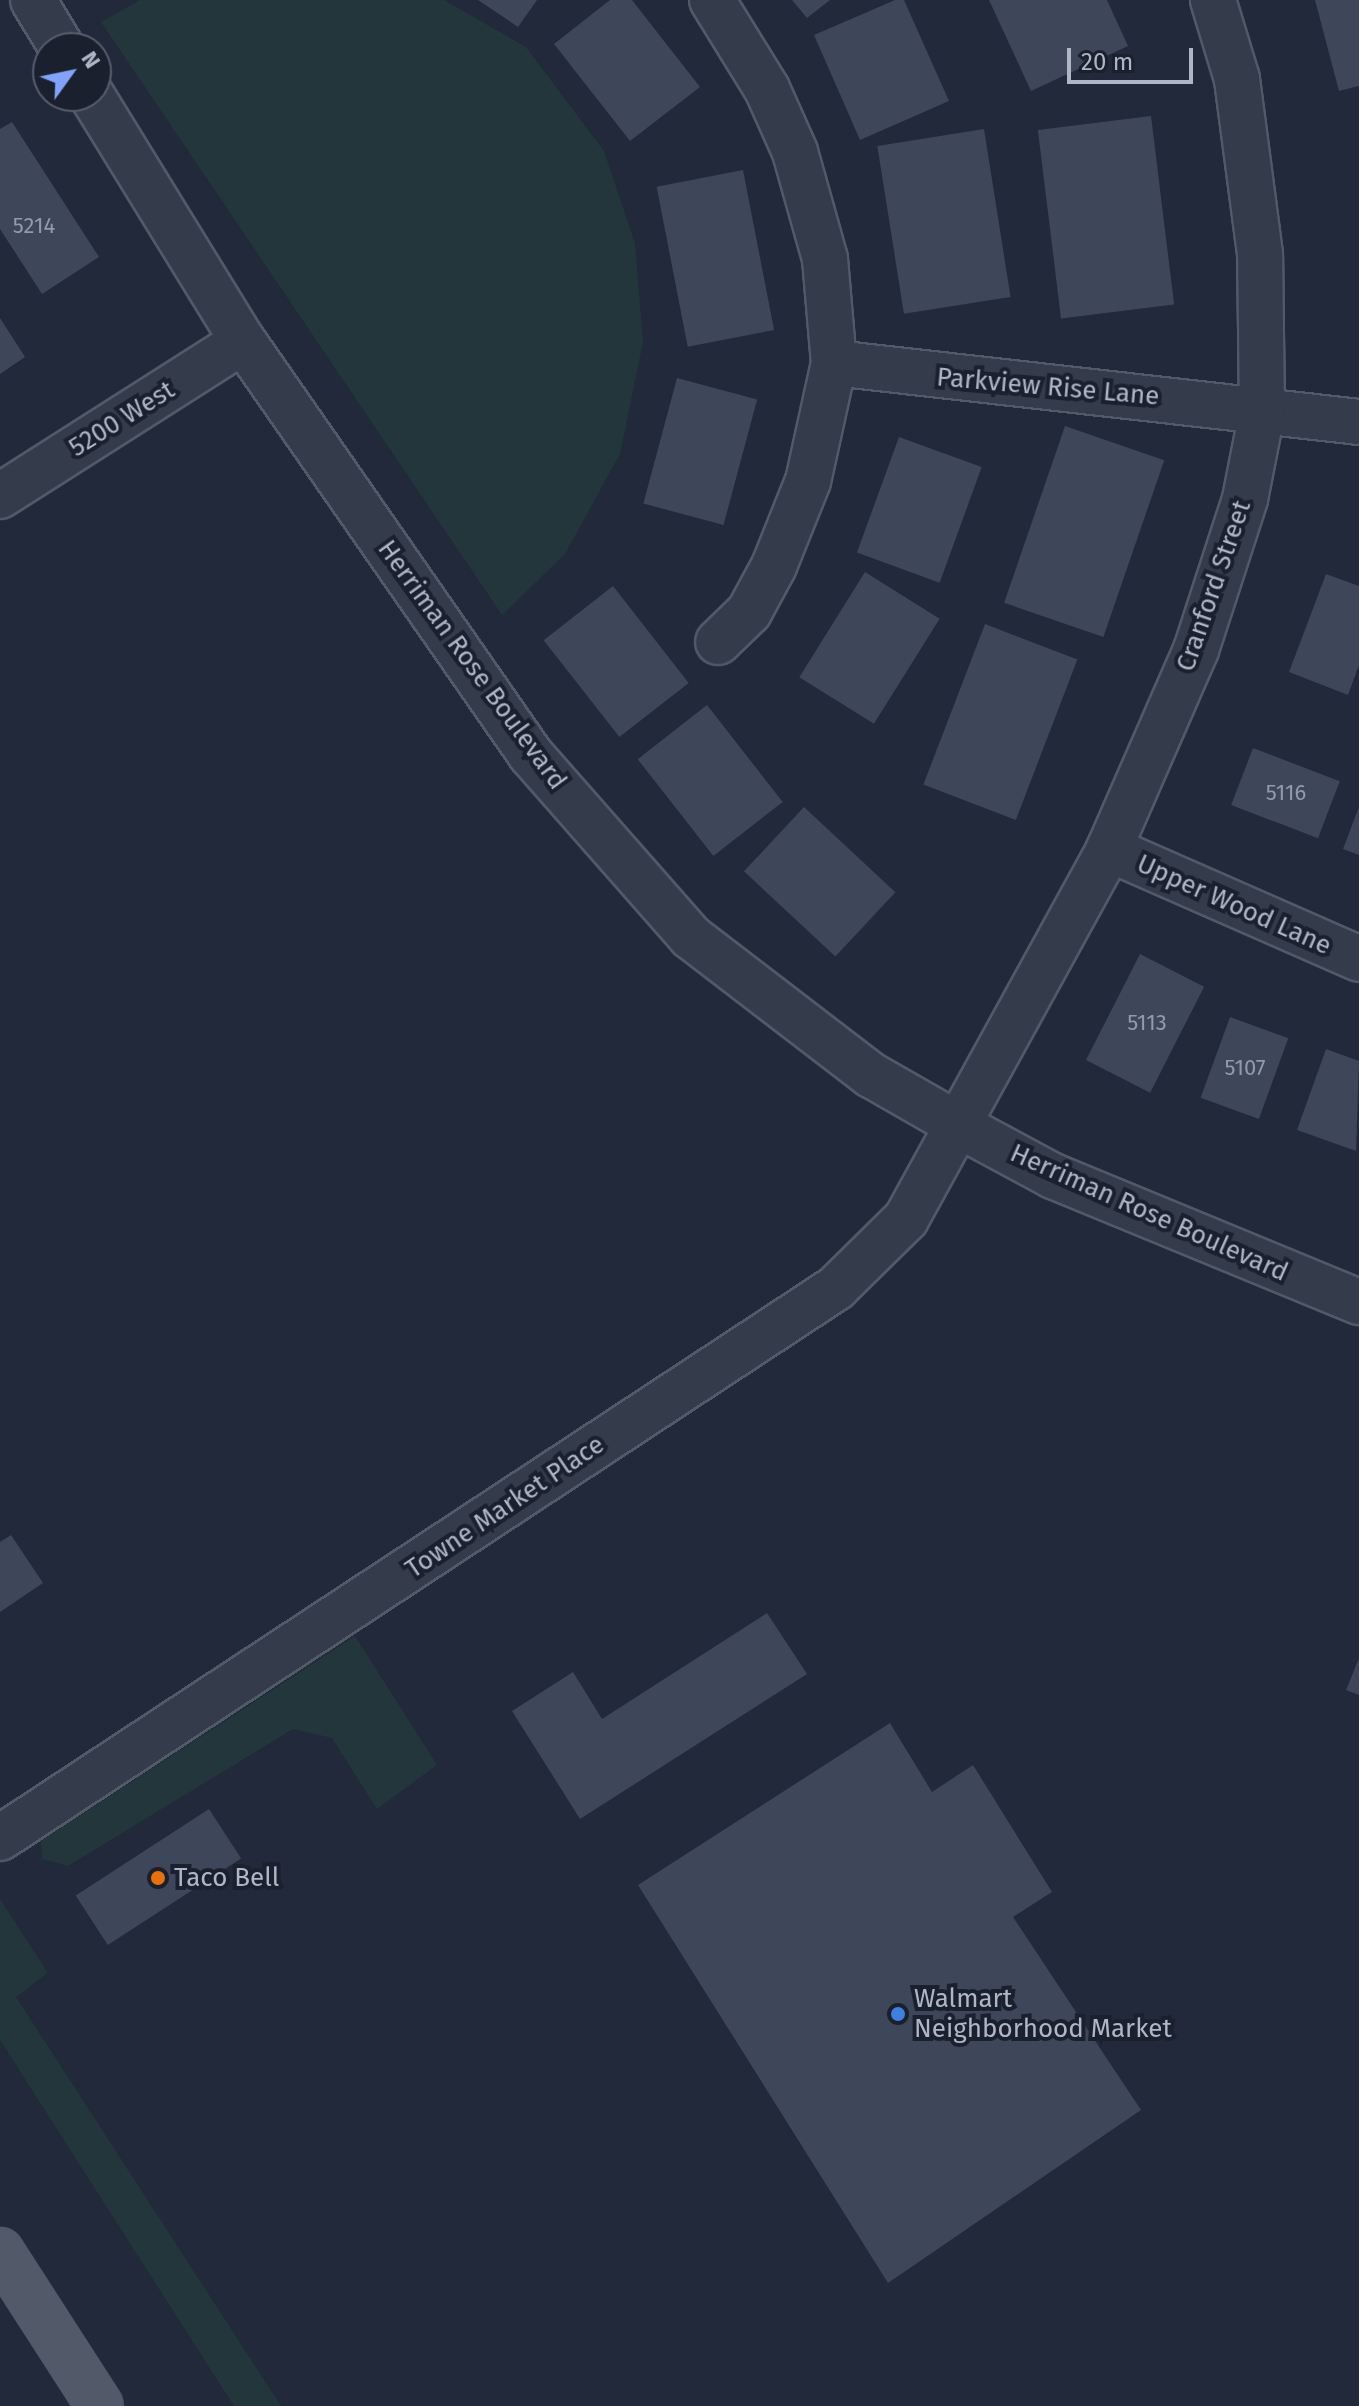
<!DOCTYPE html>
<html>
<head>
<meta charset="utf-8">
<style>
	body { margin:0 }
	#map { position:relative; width:1359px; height:2406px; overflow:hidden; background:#21293a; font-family:"Fira Sans",sans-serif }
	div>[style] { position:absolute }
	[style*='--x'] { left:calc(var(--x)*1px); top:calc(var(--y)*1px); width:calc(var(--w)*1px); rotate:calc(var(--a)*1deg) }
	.green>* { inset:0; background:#23363b }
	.building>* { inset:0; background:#3d4759; transform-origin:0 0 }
	.roads { filter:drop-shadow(2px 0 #525968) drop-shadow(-2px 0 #525968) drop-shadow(0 2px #525968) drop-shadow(0 -2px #525968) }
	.minor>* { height:44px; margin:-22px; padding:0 22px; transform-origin:22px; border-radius:22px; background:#343b4a }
	.major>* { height:44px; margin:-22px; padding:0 22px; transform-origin:22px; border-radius:22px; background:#525a6a }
	.dots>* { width:22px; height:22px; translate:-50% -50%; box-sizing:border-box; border:4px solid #1a202e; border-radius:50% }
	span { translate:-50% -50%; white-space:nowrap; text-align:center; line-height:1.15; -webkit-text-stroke:8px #1a202e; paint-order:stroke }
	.number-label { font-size:22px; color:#929aab }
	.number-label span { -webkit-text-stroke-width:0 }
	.street-label { font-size:26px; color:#afb6c6 }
	.poi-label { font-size:26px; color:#afb6c6 }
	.left { translate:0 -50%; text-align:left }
	.north { position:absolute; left:32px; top:32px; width:80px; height:80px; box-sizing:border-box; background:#1a202e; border:2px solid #565c6b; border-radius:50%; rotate:57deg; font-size:22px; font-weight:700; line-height:32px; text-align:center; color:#afb6c6 }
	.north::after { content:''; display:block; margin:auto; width:28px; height:36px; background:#81a4fa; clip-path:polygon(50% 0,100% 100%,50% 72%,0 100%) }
	.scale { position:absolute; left:1067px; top:48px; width:126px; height:36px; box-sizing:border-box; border:4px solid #afb6c6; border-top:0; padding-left:10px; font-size:24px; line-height:28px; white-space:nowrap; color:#afb6c6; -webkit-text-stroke:6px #1a202e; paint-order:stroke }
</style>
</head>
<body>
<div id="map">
	<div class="green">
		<div style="clip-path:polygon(140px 0,444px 0,526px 47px,604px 151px,635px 243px,643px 342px,620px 454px,565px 554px,502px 615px,101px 22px)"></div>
		<div style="clip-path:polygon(355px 1636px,437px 1765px,377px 1809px,332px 1738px,293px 1729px,68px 1866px,42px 1859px,41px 1841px)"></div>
		<div style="clip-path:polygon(0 1899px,48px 1973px,16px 1997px,281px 2406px,234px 2406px,0 2040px)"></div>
	</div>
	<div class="building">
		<div style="clip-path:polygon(478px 0,537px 0,518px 27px)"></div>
		<div style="clip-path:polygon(610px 0,632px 0,700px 87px,630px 141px,554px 44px)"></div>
		<div style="clip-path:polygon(792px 0,830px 0,807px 18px)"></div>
		<div style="clip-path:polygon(895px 0,904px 0,949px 101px,860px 140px,814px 35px)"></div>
		<div style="clip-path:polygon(989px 0,1107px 0,1128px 46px,1031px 91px)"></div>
		<div style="clip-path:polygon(1315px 0,1359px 0,1359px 86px,1339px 91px)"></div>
		<div style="left:1151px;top:116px;width:190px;height:114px;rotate:83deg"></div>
		<div style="clip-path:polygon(12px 122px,99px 257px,42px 294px,0 229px,0 129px)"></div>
		<div style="left:984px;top:129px;width:170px;height:108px;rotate:81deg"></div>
		<div style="left:743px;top:170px;width:163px;height:88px;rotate:79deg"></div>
		<div style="clip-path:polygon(0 318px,25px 357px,0 374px)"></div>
		<div style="left:677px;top:378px;width:83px;height:130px;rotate:15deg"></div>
		<div style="left:1065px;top:426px;width:105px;height:187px;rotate:19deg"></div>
		<div style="left:899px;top:437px;width:88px;height:123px;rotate:20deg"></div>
		<div style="left:865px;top:572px;width:88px;height:124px;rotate:32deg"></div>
		<div style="clip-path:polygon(1326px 574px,1359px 586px,1359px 665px,1348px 695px,1289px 672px)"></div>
		<div style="left:613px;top:586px;width:123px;height:88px;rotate:52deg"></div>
		<div style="left:985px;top:624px;width:99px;height:172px;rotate:21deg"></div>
		<div style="left:707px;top:705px;width:123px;height:88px;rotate:52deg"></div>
		<div style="left:1253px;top:748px;width:93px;height:61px;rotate:21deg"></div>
		<div style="left:804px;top:807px;width:125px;height:88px;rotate:43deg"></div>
		<div style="clip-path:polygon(1359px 807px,1359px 855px,1343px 849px)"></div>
		<div style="left:1140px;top:954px;width:72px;height:119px;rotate:27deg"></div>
		<div style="left:1230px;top:1017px;width:62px;height:86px;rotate:20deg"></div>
		<div style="clip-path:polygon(1326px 1049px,1359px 1061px,1356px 1151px,1297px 1130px)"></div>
		<div style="clip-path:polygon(11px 1535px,43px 1583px,0 1612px,0 1542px)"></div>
		<div style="clip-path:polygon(767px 1613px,807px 1674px,580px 1819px,512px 1711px,573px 1672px,602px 1719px)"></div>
		<div style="clip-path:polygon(1359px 1658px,1359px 1695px,1346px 1690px)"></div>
		<div style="clip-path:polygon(890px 1723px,932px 1792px,973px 1765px,1052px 1892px,1013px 1917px,1141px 2110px,888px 2283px,638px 1885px)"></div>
		<div style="left:209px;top:1809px;width:59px;height:159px;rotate:57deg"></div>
	</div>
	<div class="roads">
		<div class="minor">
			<div style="--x:33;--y:0;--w:56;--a:58.9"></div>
			<div style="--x:712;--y:0;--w:105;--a:58.3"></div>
			<div style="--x:767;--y:89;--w:69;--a:66"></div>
			<div style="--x:795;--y:152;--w:111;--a:74.3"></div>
			<div style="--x:825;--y:259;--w:104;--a:85.1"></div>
			<div style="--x:834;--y:363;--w:121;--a:102.4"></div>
			<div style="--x:808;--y:481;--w:92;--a:111.8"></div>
			<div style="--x:774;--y:566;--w:52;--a:118.5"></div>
			<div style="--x:749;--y:612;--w:43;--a:135.9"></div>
			<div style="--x:92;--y:96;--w:288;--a:58.4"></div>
			<div style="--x:243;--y:341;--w:504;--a:55.18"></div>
			<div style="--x:531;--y:755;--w:242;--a:48.7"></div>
			<div style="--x:691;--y:937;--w:227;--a:37.5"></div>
			<div style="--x:871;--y:1075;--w:103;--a:29.8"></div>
			<div style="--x:960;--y:1126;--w:106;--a:28.3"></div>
			<div style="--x:1053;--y:1176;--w:331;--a:22.4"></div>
			<div style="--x:834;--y:363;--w:528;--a:6.41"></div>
			<div style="--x:0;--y:496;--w:288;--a:-32.5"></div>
			<div style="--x:1109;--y:849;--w:273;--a:23.7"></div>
			<div style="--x:0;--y:1838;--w:1001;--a:-33.34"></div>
			<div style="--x:836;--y:1288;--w:98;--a:-44.6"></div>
			<div style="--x:906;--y:1219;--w:422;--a:-61.2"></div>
			<div style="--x:1109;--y:849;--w:217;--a:-66.4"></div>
			<div style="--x:1196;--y:650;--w:159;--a:-72"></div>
			<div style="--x:1245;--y:499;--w:89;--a:-78.9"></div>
			<div style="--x:1262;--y:412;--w:158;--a:-90.7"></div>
			<div style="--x:1260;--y:254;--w:177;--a:-97.5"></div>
			<div style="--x:1237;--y:79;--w:83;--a:-106.9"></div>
		</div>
		<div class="major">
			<div style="--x:0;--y:2251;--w:184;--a:57.2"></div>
		</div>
	</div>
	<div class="dots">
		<div style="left:158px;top:1878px;background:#e8710a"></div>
		<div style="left:898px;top:2014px;background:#3f7fe0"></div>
	</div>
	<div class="number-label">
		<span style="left:34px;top:226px">5214</span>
		<span style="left:1286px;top:793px">5116</span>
		<span style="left:1147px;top:1023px">5113</span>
		<span style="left:1245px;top:1068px">5107</span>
	</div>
	<div class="street-label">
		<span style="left:1048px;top:387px;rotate:5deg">Parkview Rise Lane</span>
		<span style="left:122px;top:419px;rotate:-32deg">5200 West</span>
		<span style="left:1214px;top:586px;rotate:-71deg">Cranford Street</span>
		<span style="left:472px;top:665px;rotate:54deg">Herriman Rose Boulevard</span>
		<span style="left:1234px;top:905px;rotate:24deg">Upper Wood Lane</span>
		<span style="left:1149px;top:1213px;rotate:24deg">Herriman Rose Boulevard</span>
		<span style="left:505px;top:1507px;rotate:-34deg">Towne Market Place</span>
	</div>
	<div class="poi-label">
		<span class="left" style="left:174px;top:1878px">Taco Bell</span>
		<span class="left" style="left:914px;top:2014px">Walmart<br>Neighborhood Market</span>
	</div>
	<div class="north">N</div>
	<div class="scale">20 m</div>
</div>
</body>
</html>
